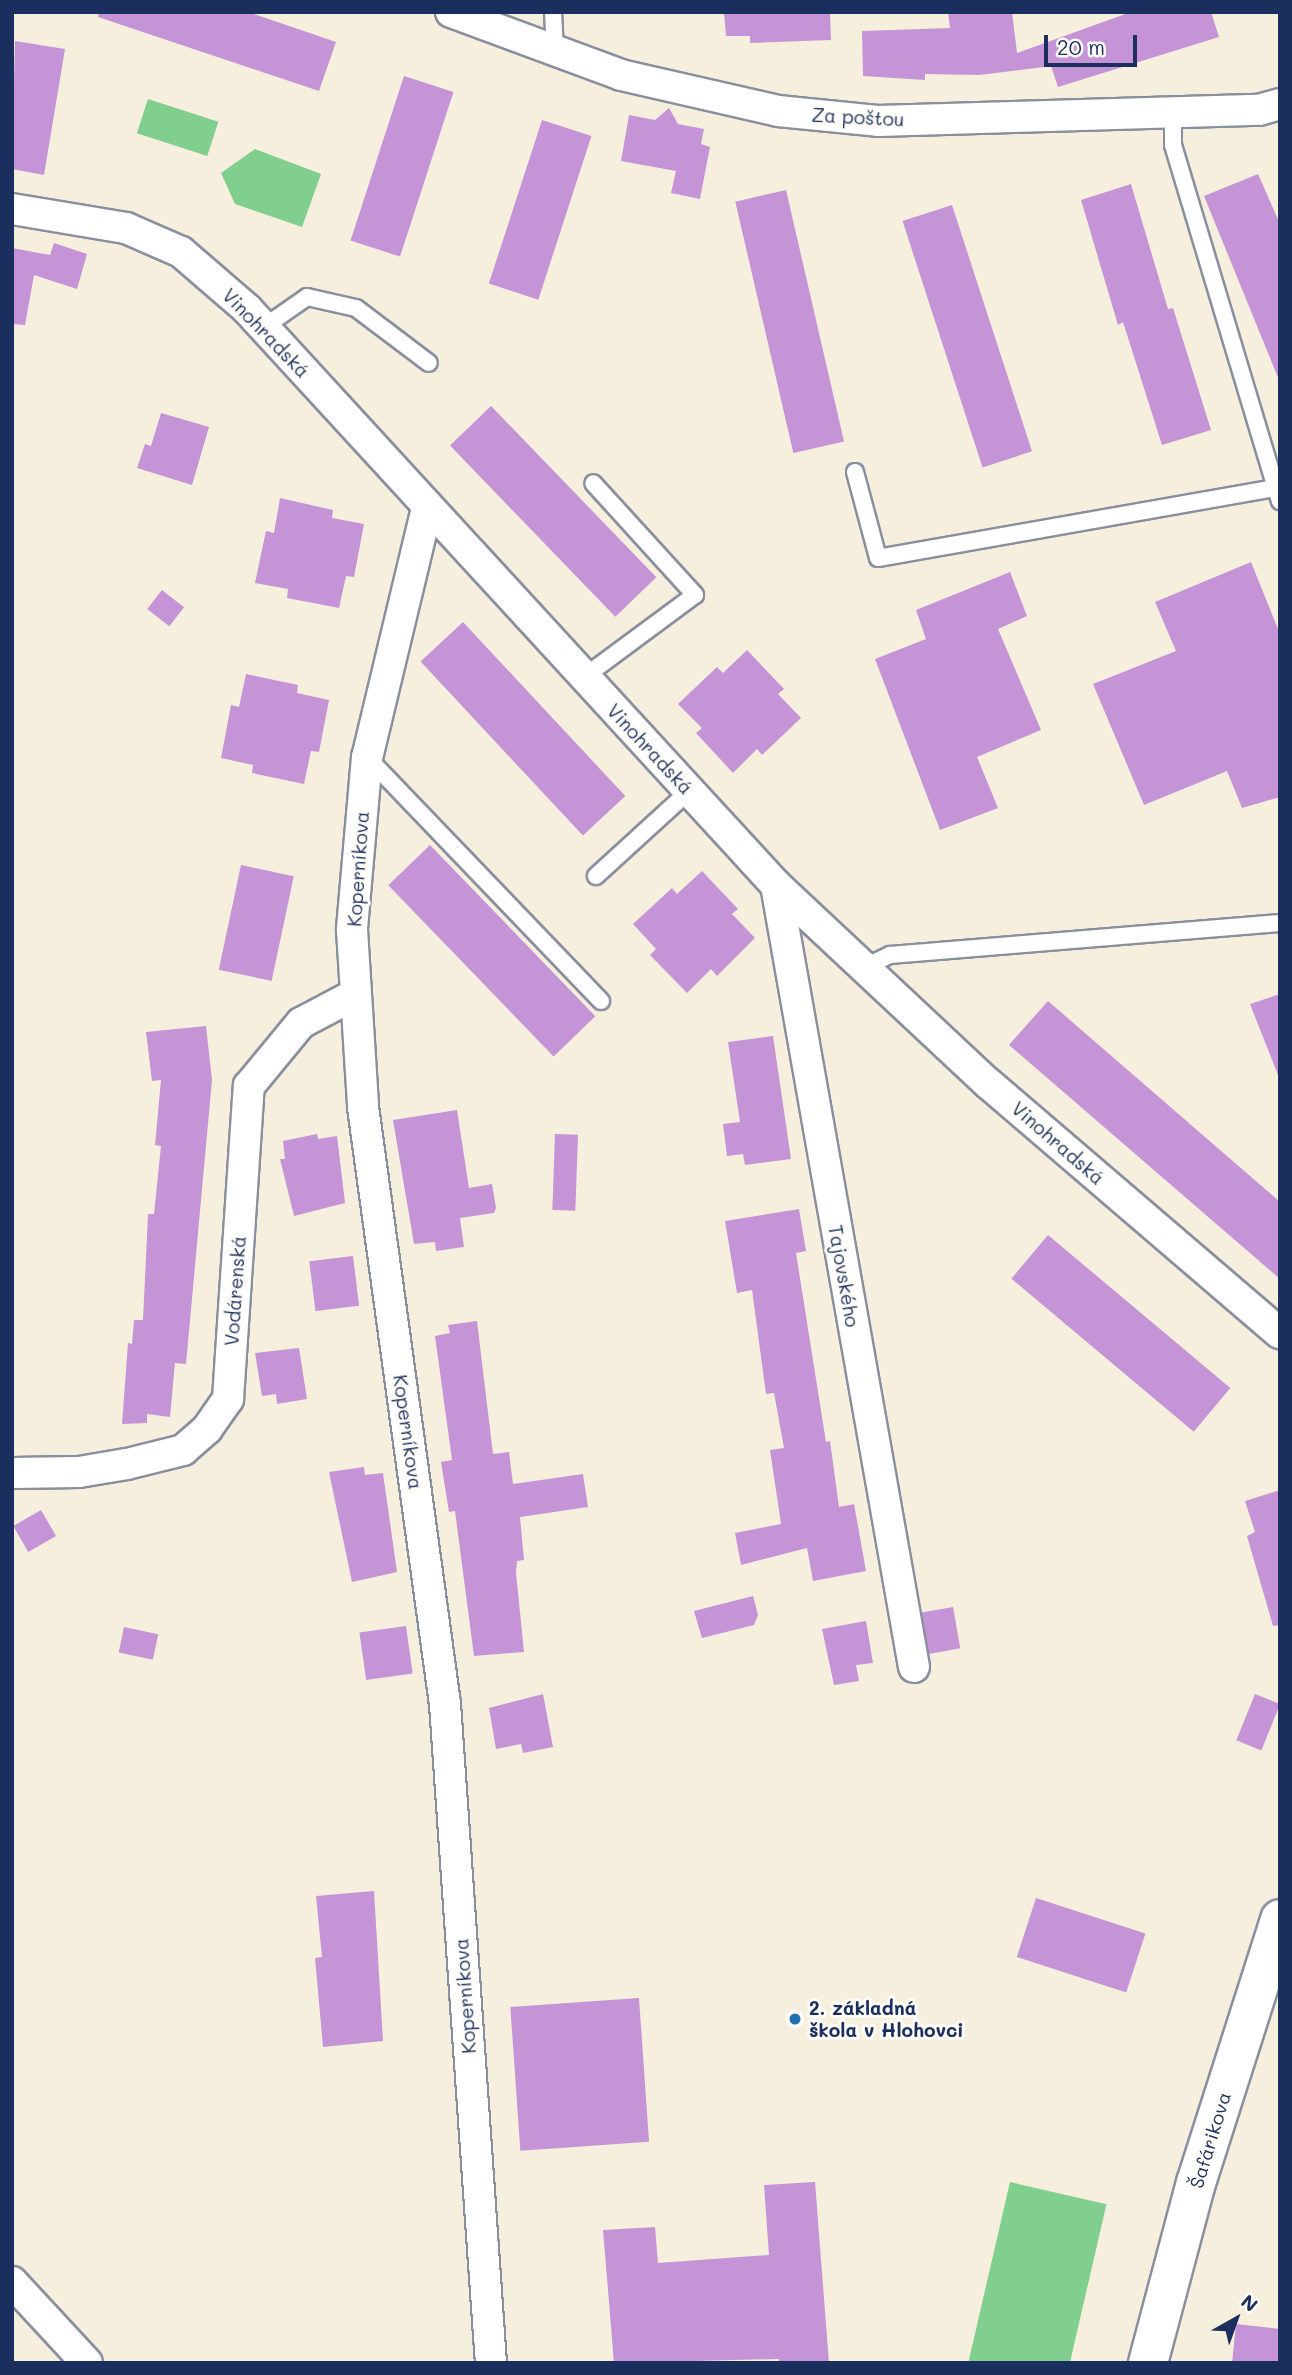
<!DOCTYPE html>
<html>
<head>
<meta charset="utf-8">
<style>
	body { margin:0 }
	#map { position:relative; width:1292px; height:2375px; overflow:hidden; background:#f7efde; font-family:Mali,sans-serif }
	div>[style] { position:absolute }
	[style*='--x'] { left:calc(var(--x)*1px); top:calc(var(--y)*1px); width:calc(var(--w)*1px); rotate:calc(var(--a)*1deg) }
	.green>* { inset:0; background:#81cf8e; transform-origin:0 0 }
	.building>* { inset:0; background:#c494d6; transform-origin:0 0 }
	.roads { filter:drop-shadow(2px 0 #898f9e) drop-shadow(-2px 0 #898f9e) drop-shadow(0 2px #898f9e) drop-shadow(0 -2px #898f9e) }
	.lane>* { height:16px; margin:-8px; padding:0 8px; transform-origin:8px; border-radius:8px; background:#fff }
	.street>* { height:30px; margin:-15px; padding:0 15px; transform-origin:15px; border-radius:15px; background:#fff }
	.secondary>* { height:38px; margin:-19px; padding:0 19px; transform-origin:19px; border-radius:19px; background:#fff }
	.dots>* { width:19px; height:19px; translate:-50% -50%; box-sizing:border-box; border:4px solid #fdfcf7; border-radius:50% }
	span { translate:-50% -50%; white-space:nowrap; text-align:center; line-height:1.15; -webkit-text-stroke:6px #fdfcf7; paint-order:stroke }
	.street-label { font-size:19px; color:#1b2f5e }
	.poi-label { font-size:19px; color:#1b2f5e; font-weight:700 }
	.left { translate:0 -50%; text-align:left }
	.frame { position:absolute; inset:0; border:14px solid #1b2f5e; pointer-events:none }
	.north { position:absolute; left:1201px; top:2284px; width:70px; height:70px; -webkit-text-stroke:5px #fdfcf7; paint-order:stroke; rotate:40deg; font-size:19px; font-weight:700; line-height:28px; text-align:center; color:#1b2f5e }
	.north::after { content:''; display:block; margin:auto; width:24px; height:32px; background:#1b2f5e; clip-path:polygon(50% 0,100% 100%,50% 72%,0 100%) }
	.scale { position:absolute; left:1044px; top:35px; width:93px; height:32px; box-sizing:border-box; border:4px solid #1b2f5e; border-top:0; padding-left:9px; font-size:21px; line-height:24px; white-space:nowrap; color:#1b2f5e; -webkit-text-stroke:5px #fdfcf7; paint-order:stroke }
</style>
</head>
<body>
<div id="map">
	<div class="green">
		<div style="left:148px;top:99px;width:74px;height:36px;rotate:18deg"></div>
		<div style="clip-path:polygon(255px 149px,321px 174px,302px 227px,235px 204px,221px 173px)"></div>
		<div style="left:1010px;top:2182px;width:99px;height:186px;rotate:13deg"></div>
	</div>
	<div class="building">
		<div style="clip-path:polygon(99px 12px,248px 12px,336px 42px,319px 91px,98px 17px)"></div>
		<div style="clip-path:polygon(724px 12px,830px 12px,831px 40px,750px 43px,750px 36px,726px 36px)"></div>
		<div style="clip-path:polygon(948px 12px,1012px 12px,1017px 53px,1131px 12px,1211px 12px,1219px 37px,1058px 87px,1051px 66px,979px 75px,925px 74px,925px 80px,863px 76px,862px 31px,950px 28px)"></div>
		<div style="clip-path:polygon(15px 41px,65px 49px,44px 175px,12px 169px)"></div>
		<div style="left:404px;top:76px;width:52px;height:173px;rotate:18deg"></div>
		<div style="clip-path:polygon(669px 108px,678px 124px,704px 129px,701px 144px,710px 147px,700px 199px,671px 193px,676px 171px,621px 161px,629px 115px,655px 120px)"></div>
		<div style="left:542px;top:120px;width:52px;height:172px;rotate:18deg"></div>
		<div style="clip-path:polygon(1258px 174px,1280px 224px,1279px 380px,1204px 196px)"></div>
		<div style="clip-path:polygon(1131px 184px,1168px 309px,1173px 308px,1211px 430px,1162px 445px,1123px 322px,1118px 325px,1081px 200px)"></div>
		<div style="left:786px;top:190px;width:258px;height:52px;rotate:77deg"></div>
		<div style="left:952px;top:205px;width:259px;height:52px;rotate:72deg"></div>
		<div style="clip-path:polygon(54px 243px,87px 254px,77px 289px,34px 275px,25px 325px,12px 324px,12px 248px,50px 255px)"></div>
		<div style="left:491px;top:406px;width:238px;height:57px;rotate:46deg"></div>
		<div style="clip-path:polygon(161px 413px,209px 427px,192px 485px,137px 468px,145px 444px,151px 446px)"></div>
		<div style="clip-path:polygon(280px 498px,333px 510px,332px 518px,364px 524px,354px 577px,346px 576px,339px 608px,287px 598px,288px 589px,255px 583px,266px 531px,274px 533px)"></div>
		<div style="clip-path:polygon(1251px 562px,1280px 634px,1280px 797px,1242px 808px,1227px 771px,1144px 805px,1093px 684px,1176px 651px,1155px 602px)"></div>
		<div style="clip-path:polygon(1010px 572px,1027px 616px,998px 629px,1041px 730px,977px 757px,998px 808px,940px 830px,875px 659px,926px 639px,916px 610px)"></div>
		<div style="left:162px;top:590px;width:28px;height:24px;rotate:38deg"></div>
		<div style="left:463px;top:622px;width:238px;height:58px;rotate:47deg"></div>
		<div style="clip-path:polygon(747px 650px,784px 689px,778px 694px,801px 718px,762px 755px,757px 749px,733px 773px,696px 733px,702px 728px,678px 704px,717px 667px,723px 673px)"></div>
		<div style="clip-path:polygon(246px 674px,298px 685px,297px 693px,329px 700px,319px 752px,311px 751px,304px 784px,252px 773px,253px 765px,221px 758px,231px 705px,239px 707px)"></div>
		<div style="left:430px;top:845px;width:238px;height:58px;rotate:46deg"></div>
		<div style="left:241px;top:865px;width:54px;height:107px;rotate:12deg"></div>
		<div style="clip-path:polygon(702px 871px,738px 909px,732px 914px,755px 938px,717px 976px,711px 969px,687px 993px,650px 955px,656px 949px,633px 924px,672px 888px,677px 894px)"></div>
		<div style="clip-path:polygon(1280px 994px,1280px 1075px,1278px 1075px,1250px 1004px)"></div>
		<div style="clip-path:polygon(1048px 1001px,1280px 1202px,1280px 1279px,1009px 1045px)"></div>
		<div style="clip-path:polygon(206px 1026px,212px 1080px,186px 1364px,175px 1363px,170px 1417px,147px 1414px,147px 1423px,122px 1424px,128px 1343px,132px 1344px,134px 1320px,143px 1320px,148px 1214px,154px 1214px,161px 1146px,155px 1145px,161px 1080px,152px 1081px,146px 1032px)"></div>
		<div style="clip-path:polygon(773px 1036px,791px 1159px,745px 1165px,743px 1154px,727px 1156px,723px 1124px,740px 1122px,728px 1042px)"></div>
		<div style="clip-path:polygon(457px 1110px,469px 1188px,492px 1184px,496px 1208px,494px 1213px,460px 1218px,464px 1247px,436px 1251px,435px 1242px,414px 1244px,393px 1120px)"></div>
		<div style="clip-path:polygon(317px 1134px,318px 1139px,337px 1136px,345px 1203px,294px 1216px,280px 1159px,285px 1159px,283px 1141px)"></div>
		<div style="left:555px;top:1134px;width:23px;height:76px;rotate:2deg"></div>
		<div style="clip-path:polygon(799px 1209px,806px 1251px,796px 1253px,826px 1442px,830px 1441px,839px 1507px,854px 1504px,866px 1571px,813px 1581px,807px 1548px,741px 1565px,735px 1533px,781px 1524px,770px 1450px,784px 1448px,774px 1393px,766px 1394px,752px 1290px,737px 1293px,725px 1221px)"></div>
		<div style="left:1048px;top:1235px;width:238px;height:57px;rotate:40deg"></div>
		<div style="left:353px;top:1256px;width:50px;height:44px;rotate:83deg"></div>
		<div style="clip-path:polygon(477px 1321px,493px 1454px,509px 1452px,513px 1484px,583px 1474px,588px 1507px,520px 1517px,524px 1560px,517px 1561px,516px 1573px,524px 1652px,474px 1656px,455px 1511px,449px 1512px,441px 1462px,452px 1460px,435px 1336px,450px 1333px,448px 1325px)"></div>
		<div style="clip-path:polygon(299px 1348px,307px 1399px,277px 1404px,276px 1394px,262px 1396px,255px 1353px)"></div>
		<div style="clip-path:polygon(364px 1467px,365px 1475px,383px 1473px,397px 1572px,352px 1582px,329px 1472px)"></div>
		<div style="clip-path:polygon(1280px 1490px,1280px 1625px,1273px 1626px,1247px 1536px,1255px 1532px,1245px 1501px)"></div>
		<div style="left:41px;top:1510px;width:30px;height:32px;rotate:60deg"></div>
		<div style="clip-path:polygon(753px 1596px,758px 1615px,754px 1625px,702px 1638px,694px 1611px)"></div>
		<div style="left:953px;top:1607px;width:42px;height:32px;rotate:80deg"></div>
		<div style="clip-path:polygon(866px 1621px,873px 1663px,856px 1665px,859px 1681px,834px 1685px,822px 1629px)"></div>
		<div style="left:406px;top:1626px;width:48px;height:47px;rotate:82deg"></div>
		<div style="left:124px;top:1627px;width:35px;height:26px;rotate:12deg"></div>
		<div style="clip-path:polygon(543px 1694px,553px 1747px,523px 1753px,521px 1744px,496px 1749px,489px 1708px)"></div>
		<div style="left:1255px;top:1694px;width:27px;height:50px;rotate:22deg"></div>
		<div style="clip-path:polygon(374px 1891px,383px 2041px,323px 2047px,315px 1958px,322px 1957px,316px 1896px)"></div>
		<div style="left:1036px;top:1898px;width:115px;height:62px;rotate:18deg"></div>
		<div style="left:639px;top:1998px;width:144px;height:129px;rotate:86deg"></div>
		<div style="clip-path:polygon(815px 2182px,829px 2363px,779px 2363px,779px 2359px,614px 2363px,603px 2230px,655px 2227px,658px 2263px,769px 2255px,764px 2185px)"></div>
		<div style="clip-path:polygon(1236px 2324px,1280px 2329px,1280px 2363px,1232px 2363px)"></div>
	</div>
	<div class="roads">
		<div class="lane">
			<div style="--x:553;--y:12;--w:39;--a:87"></div>
			<div style="--x:1173;--y:112;--w:33;--a:90"></div>
			<div style="--x:1173;--y:145;--w:372;--a:73.3"></div>
			<div style="--x:264;--y:327;--w:52;--a:-34.9"></div>
			<div style="--x:307;--y:297;--w:50;--a:12.7"></div>
			<div style="--x:356;--y:308;--w:91;--a:37"></div>
			<div style="--x:855;--y:472;--w:89;--a:75"></div>
			<div style="--x:878;--y:558;--w:408;--a:-10"></div>
			<div style="--x:584;--y:677;--w:138;--a:-36.5"></div>
			<div style="--x:695;--y:595;--w:151;--a:-132.3"></div>
			<div style="--x:367;--y:757;--w:338;--a:46.2"></div>
			<div style="--x:596;--y:876;--w:126;--a:-42.4"></div>
			<div style="--x:863;--y:968;--w:30;--a:-26"></div>
			<div style="--x:890;--y:955;--w:391;--a:-4.7"></div>
		</div>
		<div class="street">
			<div style="--x:451;--y:12;--w:181;--a:20.3"></div>
			<div style="--x:621;--y:75;--w:161;--a:12.9"></div>
			<div style="--x:778;--y:111;--w:100;--a:5.7"></div>
			<div style="--x:878;--y:121;--w:381;--a:-1.7"></div>
			<div style="--x:1259;--y:110;--w:22;--a:-16"></div>
			<div style="--x:12;--y:209;--w:116;--a:9.5"></div>
			<div style="--x:126;--y:228;--w:60;--a:23.6"></div>
			<div style="--x:181;--y:252;--w:87;--a:40.8"></div>
			<div style="--x:247;--y:309;--w:782;--a:47.44"></div>
			<div style="--x:776;--y:885;--w:291;--a:43.1"></div>
			<div style="--x:989;--y:1084;--w:383;--a:40.6"></div>
			<div style="--x:427;--y:508;--w:256;--a:103.5"></div>
			<div style="--x:367;--y:757;--w:174;--a:95"></div>
			<div style="--x:352;--y:930;--w:177;--a:86.4"></div>
			<div style="--x:363;--y:1107;--w:603;--a:82.18"></div>
			<div style="--x:445;--y:1704;--w:661;--a:86.01"></div>
			<div style="--x:776;--y:885;--w:794;--a:79.99"></div>
			<div style="--x:12;--y:1473;--w:67;--a:-0.9"></div>
			<div style="--x:79;--y:1472;--w:49;--a:-9.5"></div>
			<div style="--x:127;--y:1464;--w:58;--a:-14"></div>
			<div style="--x:183;--y:1450;--w:32;--a:-41"></div>
			<div style="--x:207;--y:1429;--w:37;--a:-55"></div>
			<div style="--x:228;--y:1399;--w:314;--a:-86.2"></div>
			<div style="--x:249;--y:1086;--w:82;--a:-50.5"></div>
			<div style="--x:301;--y:1023;--w:62;--a:-27.8"></div>
			<div style="--x:12;--y:2282;--w:110;--a:47.2"></div>
		</div>
		<div class="secondary">
			<div style="--x:1148;--y:2363;--w:186;--a:-75.1"></div>
			<div style="--x:1196;--y:2183;--w:277;--a:-72.3"></div>
		</div>
	</div>
	<div class="dots">
		<div style="left:795px;top:2019px;background:#1f6fb2"></div>
	</div>
	<div class="street-label">
		<span style="left:858px;top:117px;rotate:3deg">Za poštou</span>
		<span style="left:266px;top:333px;rotate:46deg">Vinohradská</span>
		<span style="left:650px;top:749px;rotate:47deg">Vinohradská</span>
		<span style="left:358px;top:869px;rotate:-86deg">Koperníkova</span>
		<span style="left:1058px;top:1143px;rotate:41deg">Vinohradská</span>
		<span style="left:844px;top:1276px;rotate:80deg">Tajovského</span>
		<span style="left:235px;top:1291px;rotate:-86deg">Vodárenská</span>
		<span style="left:408px;top:1432px;rotate:82deg">Koperníkova</span>
		<span style="left:465px;top:1996px;rotate:-94deg">Koperníkova</span>
		<span style="left:1210px;top:2140px;rotate:-73deg">Šafárikova</span>
	</div>
	<div class="poi-label">
		<span class="left" style="left:809px;top:2019px">2. základná<br>škola v Hlohovci</span>
	</div>
	<div class="frame"></div>
	<div class="north">N</div>
	<div class="scale">20 m</div>
</div>
</body>
</html>
